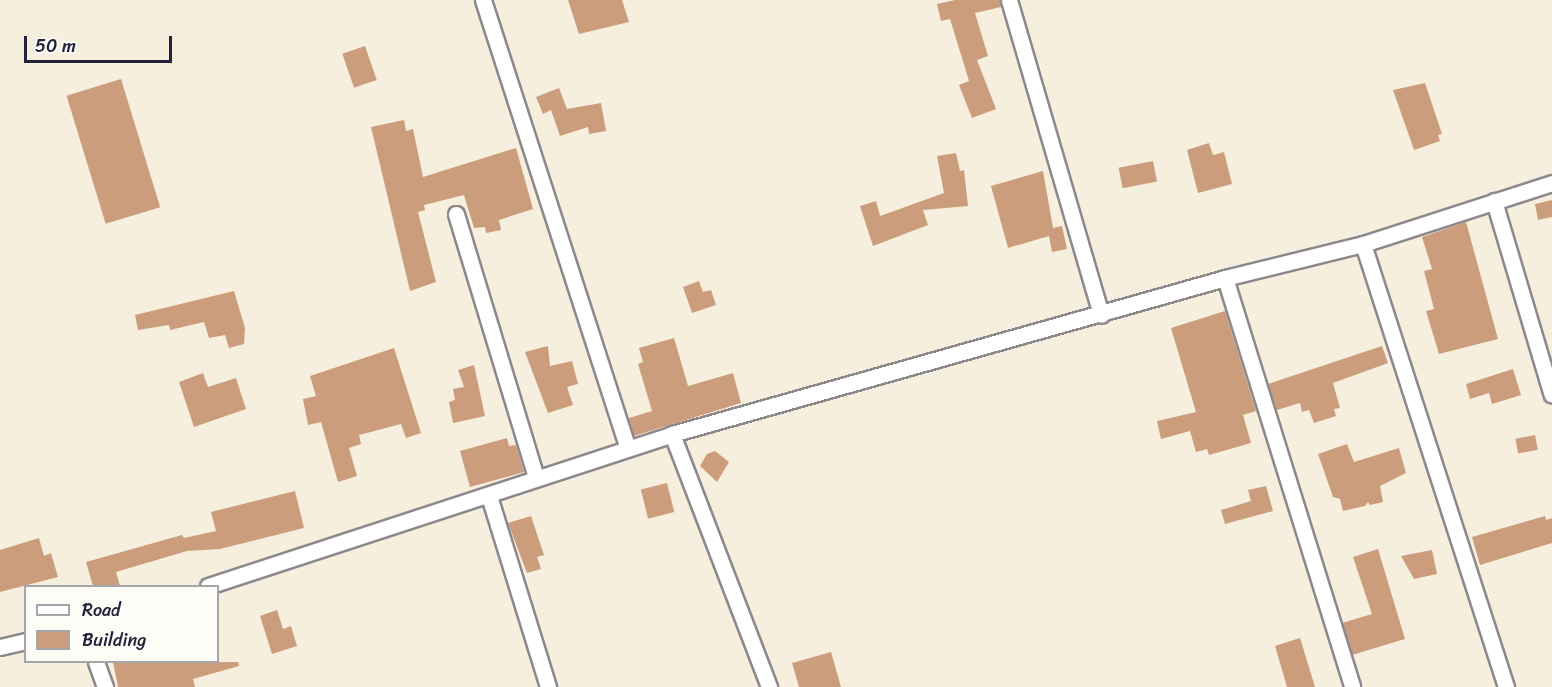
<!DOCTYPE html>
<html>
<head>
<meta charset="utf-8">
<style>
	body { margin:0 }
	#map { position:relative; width:1552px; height:687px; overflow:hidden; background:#f7efde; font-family:Sriracha,sans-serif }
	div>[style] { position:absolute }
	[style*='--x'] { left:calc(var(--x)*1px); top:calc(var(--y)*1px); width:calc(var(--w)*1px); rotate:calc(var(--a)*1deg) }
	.building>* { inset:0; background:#cb9d7c; transform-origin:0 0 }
	.roads { filter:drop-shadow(2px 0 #8c888c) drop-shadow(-2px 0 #8c888c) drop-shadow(0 2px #8c888c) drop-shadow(0 -2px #8c888c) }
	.street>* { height:15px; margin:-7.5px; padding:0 7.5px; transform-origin:7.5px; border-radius:7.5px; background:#fff }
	span { translate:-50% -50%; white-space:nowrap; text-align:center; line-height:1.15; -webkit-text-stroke:4.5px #fdfcf7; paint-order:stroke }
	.legend { position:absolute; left:24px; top:585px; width:195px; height:78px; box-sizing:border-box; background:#fdfcf7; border:2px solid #a5a5ac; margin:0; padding:8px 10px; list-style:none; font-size:18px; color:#22223b }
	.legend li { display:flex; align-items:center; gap:12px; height:30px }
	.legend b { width:30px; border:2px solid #a5a5ac }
	.scale { position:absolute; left:24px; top:36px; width:148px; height:27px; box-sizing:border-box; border:3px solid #22223b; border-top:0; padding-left:8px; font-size:18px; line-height:21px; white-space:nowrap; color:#22223b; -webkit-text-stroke:4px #fdfcf7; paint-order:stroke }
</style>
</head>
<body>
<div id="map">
	<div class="building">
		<div style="clip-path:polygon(568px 0,622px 0,629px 22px,579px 34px)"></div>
		<div style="clip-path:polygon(955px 0,1000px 0,1001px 7px,975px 13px,988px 56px,977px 60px,996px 109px,972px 118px,959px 85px,969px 81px,950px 19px,941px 21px,937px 4px)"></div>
		<div style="left:365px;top:46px;width:36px;height:24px;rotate:71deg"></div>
		<div style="left:121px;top:79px;width:134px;height:57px;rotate:73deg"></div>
		<div style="clip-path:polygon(1425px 83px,1442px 134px,1438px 135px,1440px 141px,1414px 150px,1393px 90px)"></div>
		<div style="clip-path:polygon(559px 88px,567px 109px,601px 103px,606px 131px,589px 134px,588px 127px,560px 136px,551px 110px,543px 114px,536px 97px)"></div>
		<div style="clip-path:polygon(404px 120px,406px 131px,413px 129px,423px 177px,516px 148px,533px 209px,499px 220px,501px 230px,486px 233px,485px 227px,474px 228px,464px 195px,424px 205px,425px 210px,418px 212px,436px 282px,410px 291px,371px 127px)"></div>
		<div style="clip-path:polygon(1209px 143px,1213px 155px,1224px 152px,1232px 184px,1198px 193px,1187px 150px)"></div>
		<div style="clip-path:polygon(956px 153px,960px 171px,964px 170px,968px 206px,923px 210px,928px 225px,873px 246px,860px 206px,876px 201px,880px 216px,944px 193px,937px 156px)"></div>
		<div style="left:1153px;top:161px;width:21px;height:35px;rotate:79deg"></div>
		<div style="clip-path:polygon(1043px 171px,1053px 228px,1062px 226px,1067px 249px,1052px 252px,1049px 236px,1008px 248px,991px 186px)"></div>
		<div style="clip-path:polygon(1552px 200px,1552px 217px,1538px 220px,1535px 204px)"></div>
		<div style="clip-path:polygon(1466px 222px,1498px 339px,1439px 354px,1426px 311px,1434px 309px,1424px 271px,1432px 269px,1422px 237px)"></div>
		<div style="clip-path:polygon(699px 281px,703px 292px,711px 290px,716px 305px,692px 313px,683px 287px)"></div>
		<div style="clip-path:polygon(234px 291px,245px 328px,244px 344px,229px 348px,225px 335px,209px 338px,204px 322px,170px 330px,169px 325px,138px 330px,135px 315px)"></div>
		<div style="clip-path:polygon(1225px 311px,1256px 411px,1243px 415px,1251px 443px,1209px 455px,1207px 449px,1196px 452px,1190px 431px,1161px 439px,1157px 421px,1196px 412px,1171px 328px)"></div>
		<div style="clip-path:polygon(674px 338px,688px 386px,733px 373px,741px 403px,634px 436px,629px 418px,652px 411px,638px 364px,643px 362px,639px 348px)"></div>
		<div style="clip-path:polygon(548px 346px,550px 366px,572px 361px,578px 384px,567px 387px,573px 405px,548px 413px,525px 352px)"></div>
		<div style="clip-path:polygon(1382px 346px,1388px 363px,1333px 383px,1340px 408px,1334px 409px,1336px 416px,1314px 423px,1309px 410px,1302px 412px,1300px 403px,1277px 410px,1268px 384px)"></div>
		<div style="clip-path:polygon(394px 348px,421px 433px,406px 438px,401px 424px,359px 435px,361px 444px,349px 448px,357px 476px,338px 482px,321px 422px,308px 425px,303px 399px,316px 396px,310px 376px)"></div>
		<div style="clip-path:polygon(474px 365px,485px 416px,453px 423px,449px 402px,455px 400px,453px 389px,464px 387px,458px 370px)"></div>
		<div style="clip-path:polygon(1513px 369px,1521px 395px,1492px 404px,1489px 393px,1470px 399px,1466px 384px)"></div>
		<div style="clip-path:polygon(203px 373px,208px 387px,236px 378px,246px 409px,194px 427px,179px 382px)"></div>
		<div style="left:1535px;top:435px;width:15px;height:20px;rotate:79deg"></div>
		<div style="clip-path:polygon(507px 438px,509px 446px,516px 445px,524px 472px,470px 487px,460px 451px)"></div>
		<div style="clip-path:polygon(1347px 444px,1354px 462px,1399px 448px,1406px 473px,1380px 486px,1383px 502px,1370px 505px,1368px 502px,1365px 506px,1343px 511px,1340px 499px,1333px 497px,1318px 454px)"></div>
		<div style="clip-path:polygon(715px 451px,729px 462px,717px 482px,700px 466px,707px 454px)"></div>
		<div style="left:667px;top:483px;width:30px;height:27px;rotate:76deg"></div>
		<div style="clip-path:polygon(1266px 486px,1273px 511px,1225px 524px,1221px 510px,1251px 501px,1248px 490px)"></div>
		<div style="clip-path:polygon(295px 491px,304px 528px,220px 549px,187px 551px,116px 572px,120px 586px,93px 586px,86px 562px,182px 535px,184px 538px,216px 531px,211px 512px)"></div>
		<div style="clip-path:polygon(531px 516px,544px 555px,537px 557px,541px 569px,527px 573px,508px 523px)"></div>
		<div style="clip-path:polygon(1545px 516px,1546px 520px,1552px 518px,1552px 543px,1480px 565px,1472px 537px)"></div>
		<div style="clip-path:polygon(39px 538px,44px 556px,51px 553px,58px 577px,0 592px,0 550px)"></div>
		<div style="clip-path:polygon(1378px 549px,1405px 639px,1352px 655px,1342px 623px,1372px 614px,1353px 557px)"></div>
		<div style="clip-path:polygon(1432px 550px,1437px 574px,1414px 579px,1401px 556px)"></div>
		<div style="clip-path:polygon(277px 610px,283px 629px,291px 626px,297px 646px,272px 654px,260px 616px)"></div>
		<div style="clip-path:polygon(1300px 638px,1315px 687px,1287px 687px,1275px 646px)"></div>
		<div style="clip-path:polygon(831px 652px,841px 687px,799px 687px,792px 663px)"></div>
		<div style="clip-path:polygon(113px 662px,238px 662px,239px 666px,193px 679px,195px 687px,118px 687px)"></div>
	</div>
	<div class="roads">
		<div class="street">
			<div style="--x:483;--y:0;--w:471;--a:72.1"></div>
			<div style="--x:1009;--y:0;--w:328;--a:73.7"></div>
			<div style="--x:1494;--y:201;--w:202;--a:73.4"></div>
			<div style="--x:456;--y:214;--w:276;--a:73.1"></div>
			<div style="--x:1363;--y:244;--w:466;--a:72.1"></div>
			<div style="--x:1225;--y:278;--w:428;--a:72.7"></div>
			<div style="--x:672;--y:434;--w:271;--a:69"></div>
			<div style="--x:489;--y:496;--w:200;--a:72.8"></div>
			<div style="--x:208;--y:586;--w:488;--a:-18.1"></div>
			<div style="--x:672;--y:434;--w:575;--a:-15.75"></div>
			<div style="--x:1225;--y:278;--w:142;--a:-13.8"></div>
			<div style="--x:1363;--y:244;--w:199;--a:-17.9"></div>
			<div style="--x:0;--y:647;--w:27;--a:-13"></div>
			<div style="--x:96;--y:662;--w:27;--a:70"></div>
		</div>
	</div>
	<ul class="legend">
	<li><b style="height:8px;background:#fff"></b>Road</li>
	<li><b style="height:16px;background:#cb9d7c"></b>Building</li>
	</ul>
	<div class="scale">50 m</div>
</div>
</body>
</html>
